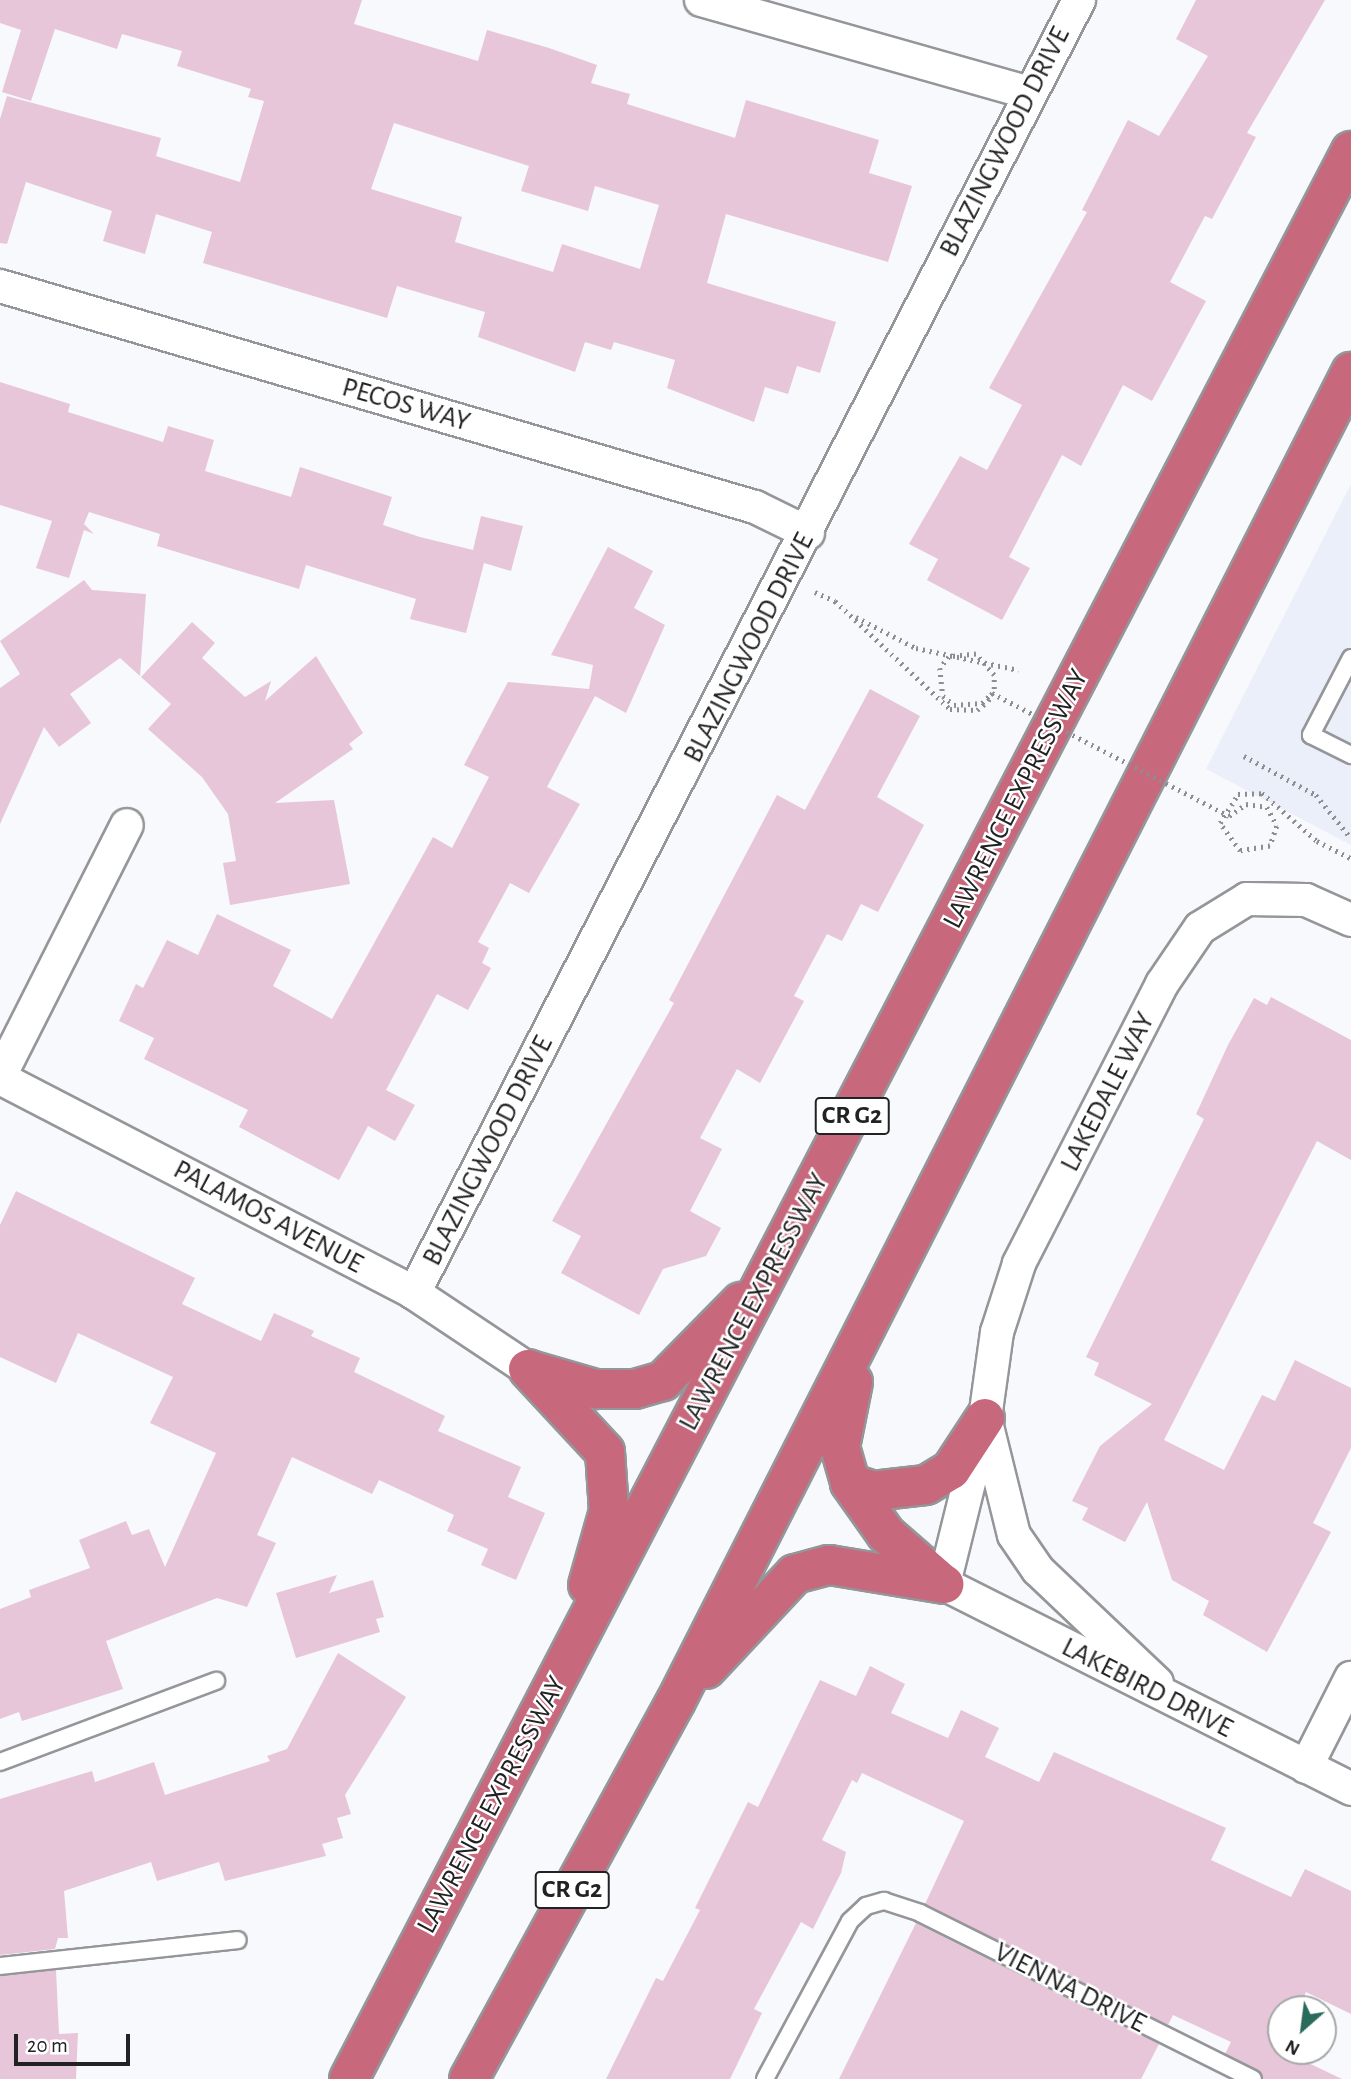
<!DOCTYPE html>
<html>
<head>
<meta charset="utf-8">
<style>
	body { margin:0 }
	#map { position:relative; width:1351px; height:2079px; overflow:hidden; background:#f8f9fc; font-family:"Alegreya Sans",sans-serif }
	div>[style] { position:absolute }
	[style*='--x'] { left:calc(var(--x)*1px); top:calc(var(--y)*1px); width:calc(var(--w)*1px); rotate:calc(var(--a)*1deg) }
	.built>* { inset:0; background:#ebeff9 }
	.building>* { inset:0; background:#e7c6d9 }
	.path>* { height:4.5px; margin-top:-2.25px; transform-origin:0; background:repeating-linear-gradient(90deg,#8d8e90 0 2px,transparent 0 7px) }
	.roads { filter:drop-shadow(2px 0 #959699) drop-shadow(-2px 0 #959699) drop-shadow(0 2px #959699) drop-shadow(0 -2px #959699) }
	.lane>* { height:16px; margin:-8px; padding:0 8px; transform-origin:8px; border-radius:8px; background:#fff }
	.street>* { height:32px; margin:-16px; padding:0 16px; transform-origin:16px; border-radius:16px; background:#fff }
	.highway>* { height:38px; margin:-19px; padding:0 19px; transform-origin:19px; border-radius:19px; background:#c7687d }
	.path-bridge>* { height:4.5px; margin-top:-2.25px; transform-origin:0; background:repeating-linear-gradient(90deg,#8d8e90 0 2px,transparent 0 7px) }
	span { translate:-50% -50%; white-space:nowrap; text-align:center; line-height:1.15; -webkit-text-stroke:5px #fff; paint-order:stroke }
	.shield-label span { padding:2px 5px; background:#fff; border:2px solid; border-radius:5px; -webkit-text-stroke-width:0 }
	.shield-label { font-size:26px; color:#212223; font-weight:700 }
	.street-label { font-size:28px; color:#212223 }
	.north { position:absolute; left:1267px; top:1995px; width:70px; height:70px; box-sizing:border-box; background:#fff; border:2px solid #a6a7a7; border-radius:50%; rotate:208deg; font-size:19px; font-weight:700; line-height:28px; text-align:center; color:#212223 }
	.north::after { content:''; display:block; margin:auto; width:24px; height:32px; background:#2a6c5c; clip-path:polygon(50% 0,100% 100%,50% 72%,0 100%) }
	.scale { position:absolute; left:14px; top:2034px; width:116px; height:32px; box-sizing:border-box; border:4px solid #212223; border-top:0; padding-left:9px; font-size:21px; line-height:24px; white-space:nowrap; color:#212223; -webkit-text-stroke:5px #fff; paint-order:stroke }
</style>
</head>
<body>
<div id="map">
	<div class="built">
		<div style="clip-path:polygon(1351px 484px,1351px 845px,1206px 769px)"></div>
	</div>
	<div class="building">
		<div style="clip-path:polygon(evenodd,0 0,362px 0,354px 24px,478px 61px,487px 30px,549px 48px,597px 65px,591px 83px,630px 94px,627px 104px,735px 138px,746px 100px,879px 140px,869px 173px,912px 186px,888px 262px,726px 214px,707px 283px,836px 322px,820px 373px,797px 366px,788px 394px,765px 387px,754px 422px,667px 388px,675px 360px,614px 342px,611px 350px,585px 342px,575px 372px,478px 337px,485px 312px,397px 286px,387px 318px,203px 263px,212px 232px,156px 214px,145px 254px,103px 241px,112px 211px,26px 182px,7px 244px,0 243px,0 119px,7px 96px,161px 138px,156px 156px,240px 182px,264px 101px,248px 97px,251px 89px,177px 66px,182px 51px,122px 34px,117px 49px,55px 29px,31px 101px,2px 92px,21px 30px,0 23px,0 0,394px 123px,529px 166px,521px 191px,588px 211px,595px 186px,659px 205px,640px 269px,562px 244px,553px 272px,455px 242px,462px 217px,371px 189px,394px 123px)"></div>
		<div style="clip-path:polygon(1196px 0,1325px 0,1247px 133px,1256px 137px,1212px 219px,1205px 216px,1170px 282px,1206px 301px,1152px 401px,1123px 385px,1081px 466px,1062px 455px,1009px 557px,1030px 568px,1002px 620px,927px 580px,938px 559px,909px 544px,960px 456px,987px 470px,1022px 405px,989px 388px,1087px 212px,1082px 210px,1128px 120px,1159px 136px,1208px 56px,1176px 39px)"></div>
		<div style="clip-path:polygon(0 382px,70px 404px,68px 412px,163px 442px,168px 426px,214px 440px,205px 471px,291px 497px,300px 467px,392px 497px,383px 525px,420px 537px,473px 550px,481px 516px,523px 526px,511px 571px,484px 563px,466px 633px,410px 619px,416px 599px,306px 565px,299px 589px,157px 546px,160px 534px,89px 512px,84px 524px,94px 534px,84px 530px,69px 578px,36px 568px,52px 521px,0 505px)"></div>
		<div style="clip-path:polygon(608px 547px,653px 571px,634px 608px,665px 625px,626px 713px,595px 696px,547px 787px,580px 804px,529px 893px,510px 883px,478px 942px,489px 948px,482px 963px,491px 968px,468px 1010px,437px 994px,386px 1090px,415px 1105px,395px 1141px,368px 1126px,339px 1180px,239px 1127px,248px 1110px,144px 1059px,154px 1038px,119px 1021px,136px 984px,143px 988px,167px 940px,198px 955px,217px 914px,291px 950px,273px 986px,332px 1019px,433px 837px,452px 848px,489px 777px,464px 765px,508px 682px,589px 689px,593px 665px,551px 655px)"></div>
		<div style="clip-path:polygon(84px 580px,92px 590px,146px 594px,140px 676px,120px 658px,70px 694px,91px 723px,59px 747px,44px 727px,0 824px,0 688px,20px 674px,0 641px)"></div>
		<div style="clip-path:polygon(192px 622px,215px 643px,202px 658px,245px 697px,271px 681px,265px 701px,316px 656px,363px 733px,349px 744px,353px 749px,275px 803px,334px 800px,350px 884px,230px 905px,223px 863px,236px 861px,228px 814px,202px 777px,148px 729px,171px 704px,141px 677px)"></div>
		<div style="clip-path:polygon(870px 689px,920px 716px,877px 797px,924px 825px,878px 912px,861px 904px,842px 941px,827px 934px,794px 996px,804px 1001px,760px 1083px,737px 1069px,700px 1138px,722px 1149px,690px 1211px,721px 1228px,706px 1256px,663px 1269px,639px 1315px,561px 1273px,581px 1236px,552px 1221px,674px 1003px,669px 1000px,777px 795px,805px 810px)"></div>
		<div style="clip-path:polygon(1271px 997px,1351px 1040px,1351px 1160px,1317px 1141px,1164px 1440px,1224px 1470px,1262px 1395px,1275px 1401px,1295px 1360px,1351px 1388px,1351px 1448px,1313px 1523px,1331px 1532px,1267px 1652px,1203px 1615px,1209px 1601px,1172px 1580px,1147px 1502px,1125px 1542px,1082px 1520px,1088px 1508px,1072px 1501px,1100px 1446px,1152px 1404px,1094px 1375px,1099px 1363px,1086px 1357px,1204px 1119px,1196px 1114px,1228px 1045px,1254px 998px,1267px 1005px)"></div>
		<div style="clip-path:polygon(16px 1191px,195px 1278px,182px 1304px,261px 1341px,274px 1313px,314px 1331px,311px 1336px,360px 1358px,354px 1372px,445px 1416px,438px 1431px,521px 1467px,508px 1497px,545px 1513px,516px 1580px,481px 1565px,488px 1549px,447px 1531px,454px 1515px,379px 1480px,372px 1494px,292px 1457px,257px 1535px,276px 1543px,247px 1607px,217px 1598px,106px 1641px,123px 1689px,22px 1721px,19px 1712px,0 1719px,0 1609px,31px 1597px,29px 1590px,90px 1568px,79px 1540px,126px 1521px,132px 1535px,149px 1529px,165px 1567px,216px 1453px,150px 1423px,173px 1377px,78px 1333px,56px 1383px,0 1357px,0 1225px)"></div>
		<div style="clip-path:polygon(337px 1575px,329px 1593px,373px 1580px,384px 1617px,376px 1619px,380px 1632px,296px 1658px,276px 1593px)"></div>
		<div style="clip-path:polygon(338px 1653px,406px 1697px,345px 1795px,351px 1814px,337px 1818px,343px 1838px,322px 1844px,326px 1856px,225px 1881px,219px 1862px,157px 1881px,151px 1862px,64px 1891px,68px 1938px,58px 1938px,55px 1949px,0 1955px,0 1799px,92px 1771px,95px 1782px,154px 1762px,165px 1795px,270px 1761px,267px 1756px,287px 1749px)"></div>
		<div style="clip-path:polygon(870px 1666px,905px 1684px,891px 1713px,948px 1738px,961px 1710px,999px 1728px,985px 1757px,1039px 1782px,1054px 1752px,1226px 1828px,1211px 1860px,1291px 1897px,1305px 1869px,1351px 1891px,1351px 2014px,1306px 1992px,1298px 2009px,1281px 2009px,1279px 2049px,1342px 2079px,1263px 2079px,1225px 2054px,1231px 2042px,1173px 2015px,1168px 2025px,925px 1904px,964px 1821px,862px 1773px,857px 1783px,852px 1780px,822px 1840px,846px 1852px,841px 1873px,813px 1929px,801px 1922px,754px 2009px,762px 2013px,730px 2079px,606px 2079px,656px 1978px,663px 1981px,700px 1910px,695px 1908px,748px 1802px,758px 1807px,820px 1680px,856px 1696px)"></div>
		<div style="clip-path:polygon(916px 1923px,1159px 2044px,1141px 2079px,839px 2079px)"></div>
		<div style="clip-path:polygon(56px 1970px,59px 2034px,78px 2033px,76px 2079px,0 2079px,0 1976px)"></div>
	</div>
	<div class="path">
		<div style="--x:815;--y:592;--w:22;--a:24"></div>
		<div style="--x:835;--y:601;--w:158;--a:43.2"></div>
		<div style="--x:856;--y:617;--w:68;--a:27.3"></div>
		<div style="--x:916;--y:648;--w:105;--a:12.1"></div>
		<div style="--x:1244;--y:756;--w:82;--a:28.4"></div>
		<div style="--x:1316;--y:795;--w:55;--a:50.9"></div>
		<div style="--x:1229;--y:816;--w:21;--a:-35"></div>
		<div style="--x:1246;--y:804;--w:21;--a:8"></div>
		<div style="--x:1267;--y:807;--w:21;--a:62"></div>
		<div style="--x:1277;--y:826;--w:21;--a:109"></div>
		<div style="--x:1270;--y:846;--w:30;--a:171"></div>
		<div style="--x:1240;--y:851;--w:34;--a:-126"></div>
		<div style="--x:1220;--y:823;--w:34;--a:-58"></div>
		<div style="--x:1238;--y:794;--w:24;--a:-2"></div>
		<div style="--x:1262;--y:793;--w:73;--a:41.1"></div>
		<div style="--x:1317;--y:841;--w:38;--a:27"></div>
	</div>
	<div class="roads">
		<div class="lane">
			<div style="--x:1351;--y:658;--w:87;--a:117.5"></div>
			<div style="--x:1311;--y:735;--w:45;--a:26.6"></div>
			<div style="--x:0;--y:1762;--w:231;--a:-20.6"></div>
			<div style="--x:0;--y:1966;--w:239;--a:-6.2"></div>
			<div style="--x:765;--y:2079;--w:179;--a:-61.7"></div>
			<div style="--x:850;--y:1921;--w:22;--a:-43"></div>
			<div style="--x:866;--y:1906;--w:19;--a:-16"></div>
			<div style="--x:884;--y:1901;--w:38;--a:18"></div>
			<div style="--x:920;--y:1913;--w:372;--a:26.5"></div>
		</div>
		<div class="street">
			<div style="--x:701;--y:0;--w:339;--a:15.8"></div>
			<div style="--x:0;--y:286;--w:787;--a:16.32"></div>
			<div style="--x:755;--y:507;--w:59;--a:26.1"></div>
			<div style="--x:1351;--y:920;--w:49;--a:-156"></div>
			<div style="--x:1306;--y:900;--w:59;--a:-179"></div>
			<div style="--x:1247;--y:899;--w:55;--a:148.3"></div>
			<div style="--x:1200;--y:928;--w:68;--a:124.2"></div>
			<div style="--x:1162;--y:984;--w:314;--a:117.1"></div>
			<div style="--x:1019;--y:1264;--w:71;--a:107.9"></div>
			<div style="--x:997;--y:1332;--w:87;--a:97.9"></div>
			<div style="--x:985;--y:1418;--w:171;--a:103.9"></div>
			<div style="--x:944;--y:1584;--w:456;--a:26.7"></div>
			<div style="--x:0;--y:1076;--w:281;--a:-63.2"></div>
			<div style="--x:0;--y:1078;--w:466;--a:27.4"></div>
			<div style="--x:414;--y:1293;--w:137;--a:33.7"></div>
			<div style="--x:414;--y:1293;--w:1454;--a:-62.78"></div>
			<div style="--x:986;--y:1422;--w:116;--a:76.1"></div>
			<div style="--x:1014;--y:1535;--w:42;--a:55.6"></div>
			<div style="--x:1038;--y:1570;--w:164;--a:43.5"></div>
			<div style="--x:1306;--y:1767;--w:100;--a:-63.2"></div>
		</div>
		<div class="highway">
			<div style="--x:528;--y:1369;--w:113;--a:47.1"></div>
			<div style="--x:605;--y:1452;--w:59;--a:86.1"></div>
			<div style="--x:609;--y:1511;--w:77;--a:105.8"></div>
			<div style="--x:530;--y:1370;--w:69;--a:16.1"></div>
			<div style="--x:596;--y:1389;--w:39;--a:0"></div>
			<div style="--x:635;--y:1389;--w:29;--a:-16"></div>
			<div style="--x:663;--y:1381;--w:111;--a:-45.4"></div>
			<div style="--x:853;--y:1382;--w:66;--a:101.3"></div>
			<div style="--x:840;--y:1447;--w:37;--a:74"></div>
			<div style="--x:850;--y:1483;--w:62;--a:54.8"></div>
			<div style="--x:886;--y:1534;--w:72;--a:41"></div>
			<div style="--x:850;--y:1483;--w:24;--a:19"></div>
			<div style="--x:873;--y:1491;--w:53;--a:-6.5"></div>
			<div style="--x:926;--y:1485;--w:29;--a:-31"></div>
			<div style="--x:951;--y:1470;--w:62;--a:-56.8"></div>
			<div style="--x:706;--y:1669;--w:130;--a:-46.9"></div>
			<div style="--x:795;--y:1574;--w:35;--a:-15"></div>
			<div style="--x:829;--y:1565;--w:117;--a:9.4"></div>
			<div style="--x:349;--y:2079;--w:2173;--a:-62.54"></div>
			<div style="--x:469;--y:2079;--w:431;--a:-61.3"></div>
			<div style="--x:676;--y:1701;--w:1491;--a:-63.07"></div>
		</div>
	</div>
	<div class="path-bridge">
		<div style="--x:950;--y:709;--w:27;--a:2"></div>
		<div style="--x:977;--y:710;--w:14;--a:-39"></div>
		<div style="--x:988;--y:701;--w:13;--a:-63"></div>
		<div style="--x:994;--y:689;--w:14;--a:-90"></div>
		<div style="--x:994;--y:675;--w:28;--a:-131"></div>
		<div style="--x:976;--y:654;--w:27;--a:174"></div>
		<div style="--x:949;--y:657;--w:14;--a:129"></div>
		<div style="--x:940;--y:668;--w:28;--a:84"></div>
		<div style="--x:943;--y:696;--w:14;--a:39"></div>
		<div style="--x:954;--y:705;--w:28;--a:-4"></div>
		<div style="--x:982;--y:703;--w:14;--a:-45"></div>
		<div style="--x:992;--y:693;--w:267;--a:27.4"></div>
	</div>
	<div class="shield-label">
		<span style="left:852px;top:1116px">CR G2</span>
		<span style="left:572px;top:1890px">CR G2</span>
	</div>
	<div class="street-label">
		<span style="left:1005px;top:142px;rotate:-63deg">BLAZINGWOOD DRIVE</span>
		<span style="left:406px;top:405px;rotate:16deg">PECOS WAY</span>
		<span style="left:749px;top:648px;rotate:-63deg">BLAZINGWOOD DRIVE</span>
		<span style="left:1016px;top:799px;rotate:-63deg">LAWRENCE EXPRESSWAY</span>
		<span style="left:1108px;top:1092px;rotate:-63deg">LAKEDALE WAY</span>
		<span style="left:488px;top:1151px;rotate:-63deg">BLAZINGWOOD DRIVE</span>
		<span style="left:268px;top:1217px;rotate:28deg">PALAMOS AVENUE</span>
		<span style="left:754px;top:1302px;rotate:-62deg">LAWRENCE EXPRESSWAY</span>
		<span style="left:1147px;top:1688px;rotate:27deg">LAKEBIRD DRIVE</span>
		<span style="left:492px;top:1805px;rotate:-62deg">LAWRENCE EXPRESSWAY</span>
		<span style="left:1070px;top:1988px;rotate:27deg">VIENNA DRIVE</span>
	</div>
	<div class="north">N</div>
	<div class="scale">20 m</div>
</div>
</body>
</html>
